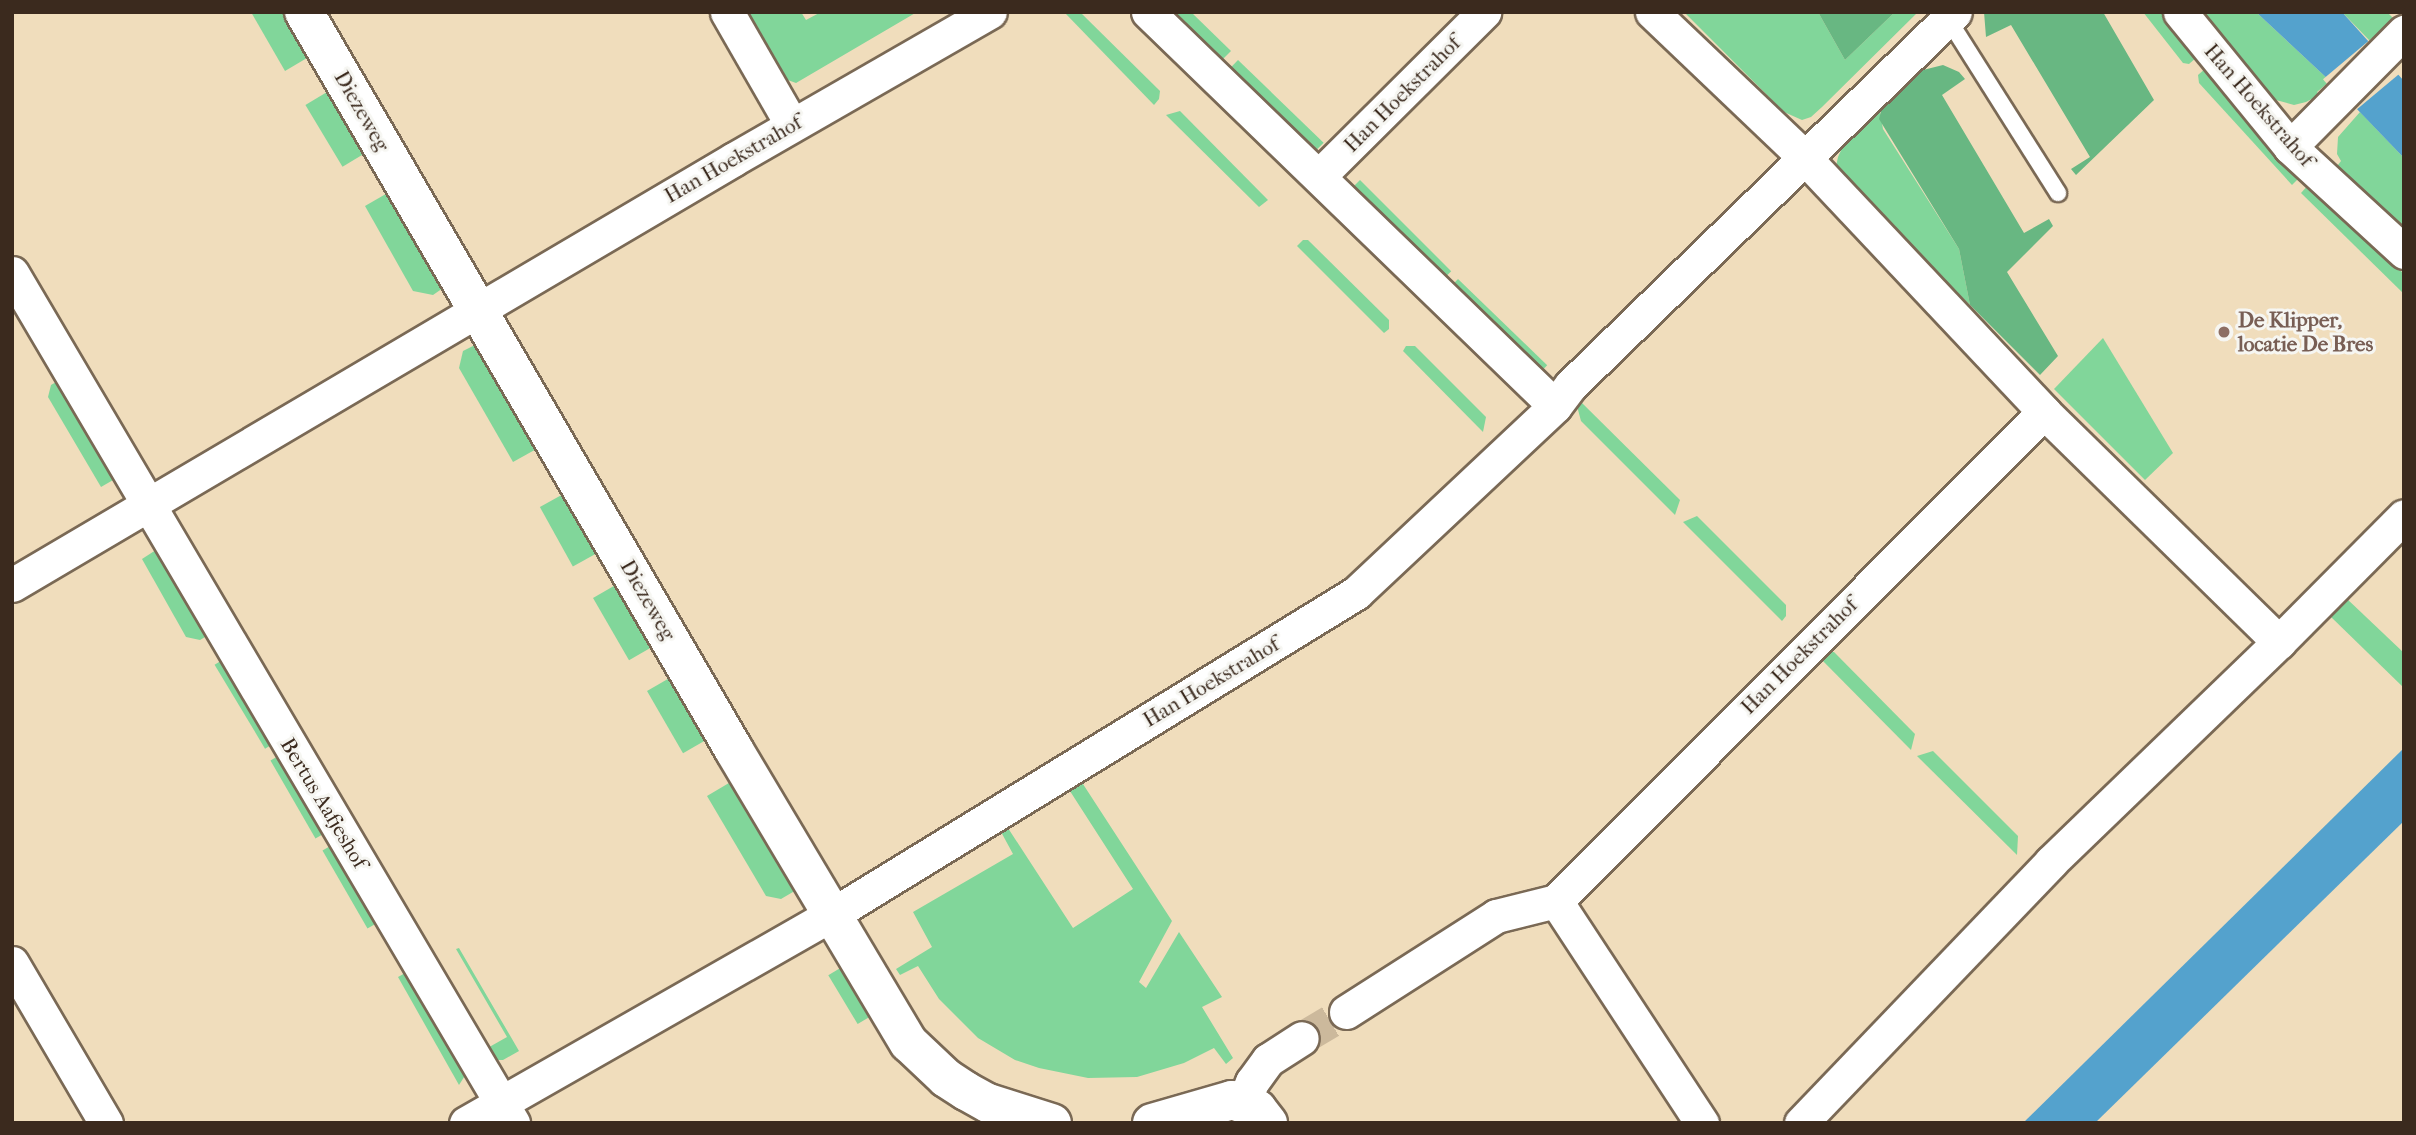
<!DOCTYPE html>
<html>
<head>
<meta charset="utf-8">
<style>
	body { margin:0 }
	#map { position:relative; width:2416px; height:1135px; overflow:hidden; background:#f0ddbc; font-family:"IM FELL French Canon",serif }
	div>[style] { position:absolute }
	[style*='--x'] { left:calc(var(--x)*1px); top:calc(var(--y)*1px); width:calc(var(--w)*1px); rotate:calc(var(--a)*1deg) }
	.green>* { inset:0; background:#81d69a; transform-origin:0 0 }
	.forest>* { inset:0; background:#68b782 }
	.water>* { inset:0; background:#54a2cd }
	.pier>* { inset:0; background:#f0ddbc; transform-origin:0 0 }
	.minor-tunnel>* { height:33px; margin-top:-16.5px; transform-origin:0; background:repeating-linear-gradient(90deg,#ccb99c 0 33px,transparent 0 50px) }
	.roads { filter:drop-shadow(2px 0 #7a6955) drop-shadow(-2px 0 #7a6955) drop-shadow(0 2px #7a6955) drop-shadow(0 -2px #7a6955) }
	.service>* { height:16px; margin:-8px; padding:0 8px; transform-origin:8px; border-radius:8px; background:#fff }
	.minor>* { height:33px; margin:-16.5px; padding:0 16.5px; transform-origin:16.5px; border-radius:16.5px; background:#fff }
	.tertiary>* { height:38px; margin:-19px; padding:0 19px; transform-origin:19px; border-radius:19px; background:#fff }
	.dots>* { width:19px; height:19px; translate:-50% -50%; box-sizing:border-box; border:4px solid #f6f6f2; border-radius:50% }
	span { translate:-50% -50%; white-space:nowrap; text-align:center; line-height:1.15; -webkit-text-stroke:6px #f6f6f2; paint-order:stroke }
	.street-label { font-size:21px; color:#3b2a1e }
	.education-label { font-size:21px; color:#785e54; font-weight:700 }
	.left { translate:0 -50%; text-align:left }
	.frame { position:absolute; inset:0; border:14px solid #3b2a1e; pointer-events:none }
</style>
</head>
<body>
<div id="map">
	<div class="green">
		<div style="clip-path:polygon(251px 12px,286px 12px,312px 55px,285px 71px)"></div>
		<div style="clip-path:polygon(746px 12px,801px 12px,806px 20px,821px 12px,917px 12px,796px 83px,785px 79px)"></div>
		<div style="clip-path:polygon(1080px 12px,1160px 91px,1159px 99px,1154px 105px,1065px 13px)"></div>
		<div style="clip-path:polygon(1175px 12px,1191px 12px,1231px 51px,1223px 59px)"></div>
		<div style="clip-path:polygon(1684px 12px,1818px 12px,1845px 60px,1895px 12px,1918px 12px,1822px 107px,1811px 117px,1802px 120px,1784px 112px)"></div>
		<div style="clip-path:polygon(2143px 12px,2161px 12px,2197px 57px,2189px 64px,2183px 63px)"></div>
		<div style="clip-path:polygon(2199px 12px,2256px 12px,2330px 81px,2317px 92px,2319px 95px,2306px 102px,2294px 105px,2276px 100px,2250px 73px)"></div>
		<div style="clip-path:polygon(2342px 12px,2387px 12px,2394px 19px,2370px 41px)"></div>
		<div style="left:1238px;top:60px;width:119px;height:10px;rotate:44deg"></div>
		<div style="clip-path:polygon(2206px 68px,2302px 175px,2292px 185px,2199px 83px,2198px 75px)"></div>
		<div style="left:332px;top:89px;width:72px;height:31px;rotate:59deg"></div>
		<div style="clip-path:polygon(1882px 107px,1880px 112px,1883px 129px,1959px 249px,1970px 305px,1835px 171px,1838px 157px,1844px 144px)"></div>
		<div style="clip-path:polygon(1180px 111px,1268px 200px,1259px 207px,1166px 115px)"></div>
		<div style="clip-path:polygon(2360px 112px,2404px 158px,2404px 237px,2335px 169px,2341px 161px,2337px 154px,2338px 137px)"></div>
		<div style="left:1360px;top:180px;width:129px;height:11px;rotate:45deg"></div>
		<div style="clip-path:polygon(2310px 183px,2404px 274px,2404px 294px,2301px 193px)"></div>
		<div style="clip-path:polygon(391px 191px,446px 286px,433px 295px,413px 291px,365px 206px)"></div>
		<div style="clip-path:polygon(1303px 240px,1308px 240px,1389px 320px,1389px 329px,1384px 333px,1297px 246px)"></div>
		<div style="left:1458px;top:279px;width:124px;height:11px;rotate:44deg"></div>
		<div style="clip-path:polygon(2103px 338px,2173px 453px,2145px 480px,2054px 389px)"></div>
		<div style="clip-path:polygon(479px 343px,540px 447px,513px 462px,459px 368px,463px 351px)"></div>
		<div style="clip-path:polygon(1406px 346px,1415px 346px,1486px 417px,1483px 432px,1403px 351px)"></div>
		<div style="clip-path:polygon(63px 378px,120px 476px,101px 487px,48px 397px,51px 385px)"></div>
		<div style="clip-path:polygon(1580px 401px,1680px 500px,1675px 515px,1581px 421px,1577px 406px)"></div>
		<div style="left:567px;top:492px;width:68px;height:31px;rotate:61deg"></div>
		<div style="clip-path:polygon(1697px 516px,1786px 605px,1786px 616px,1782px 621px,1683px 522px)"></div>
		<div style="clip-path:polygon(159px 548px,210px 634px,200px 640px,186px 637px,142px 559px)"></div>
		<div style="left:619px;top:583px;width:72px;height:30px;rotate:60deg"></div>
		<div style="clip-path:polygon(2345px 597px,2404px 653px,2404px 688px,2329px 615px)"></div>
		<div style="clip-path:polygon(1822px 652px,1834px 652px,1915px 734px,1911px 750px,1818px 656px)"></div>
		<div style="left:224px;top:659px;width:98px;height:11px;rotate:59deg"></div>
		<div style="left:673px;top:676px;width:72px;height:30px;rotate:60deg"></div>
		<div style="clip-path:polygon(1933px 751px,2018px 836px,2017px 855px,1917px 756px)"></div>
		<div style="left:280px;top:755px;width:90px;height:11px;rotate:60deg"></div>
		<div style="clip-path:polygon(734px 780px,798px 889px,781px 899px,766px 896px,707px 796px)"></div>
		<div style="clip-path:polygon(1081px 781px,1172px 921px,1139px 982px,1146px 988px,1179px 932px,1222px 997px,1202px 1007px,1233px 1058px,1226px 1064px,1214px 1048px,1184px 1063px,1137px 1077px,1088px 1078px,1039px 1068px,1015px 1060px,978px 1038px,939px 999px,918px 966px,900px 975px,896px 969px,932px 947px,913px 912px,1013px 854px,1000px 830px,1006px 825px,1073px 928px,1133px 889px,1068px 788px)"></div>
		<div style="left:332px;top:845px;width:90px;height:11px;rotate:60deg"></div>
		<div style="clip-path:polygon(459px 948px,519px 1051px,503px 1060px,490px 1060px,484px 1050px,507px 1037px,456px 949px)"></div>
		<div style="left:842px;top:967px;width:57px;height:16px;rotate:59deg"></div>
		<div style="clip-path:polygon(407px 972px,466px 1074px,459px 1085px,398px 977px)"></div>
	</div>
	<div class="forest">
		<div style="clip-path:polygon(1818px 12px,1895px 12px,1845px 60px)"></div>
		<div style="clip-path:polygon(1984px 12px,2103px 12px,2154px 100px,2076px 175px,2071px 169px,2090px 157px,2011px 25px,1986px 37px)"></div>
		<div style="clip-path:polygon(1943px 65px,1959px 72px,1965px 79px,1942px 95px,2024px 233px,2049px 219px,2053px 226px,2007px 272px,2058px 356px,2040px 375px,1970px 305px,1959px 249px,1879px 119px,1882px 107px,1919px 71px)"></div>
	</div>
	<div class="water">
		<div style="clip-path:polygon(2256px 12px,2342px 12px,2404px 81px,2404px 158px,2330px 81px)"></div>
		<div style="clip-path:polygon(2404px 748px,2404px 821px,2095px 1123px,2023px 1123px)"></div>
	</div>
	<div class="pier">
		<div style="left:2372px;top:38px;width:45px;height:64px;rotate:50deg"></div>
	</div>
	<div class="minor-tunnel">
		<div style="--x:1302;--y:1038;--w:51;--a:-30.6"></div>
	</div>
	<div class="roads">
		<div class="service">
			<div style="--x:1948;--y:19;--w:206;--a:57.7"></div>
		</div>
		<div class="minor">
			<div style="--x:727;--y:12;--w:130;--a:60.1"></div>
			<div style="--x:1148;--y:12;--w:566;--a:44.07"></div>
			<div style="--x:1652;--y:12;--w:210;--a:43.6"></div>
			<div style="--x:1804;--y:157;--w:350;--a:46.7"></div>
			<div style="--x:2044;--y:412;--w:329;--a:44.4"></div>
			<div style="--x:2180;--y:12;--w:174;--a:50.8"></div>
			<div style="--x:2290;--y:147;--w:155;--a:42.6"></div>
			<div style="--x:2290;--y:147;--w:162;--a:-45.3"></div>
			<div style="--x:1319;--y:176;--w:233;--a:-44.8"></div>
			<div style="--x:12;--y:273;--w:987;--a:59.48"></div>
			<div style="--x:12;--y:585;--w:838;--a:-30.54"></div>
			<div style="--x:734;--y:159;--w:295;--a:-29.9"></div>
			<div style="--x:1556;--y:901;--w:266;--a:56.7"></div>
			<div style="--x:12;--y:963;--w:186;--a:59.6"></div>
			<div style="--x:1346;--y:1012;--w:178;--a:-32.6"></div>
			<div style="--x:1496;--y:916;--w:62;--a:-14"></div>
			<div style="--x:1556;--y:901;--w:691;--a:-45.06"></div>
			<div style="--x:1243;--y:1103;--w:23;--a:-67"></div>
			<div style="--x:1252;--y:1082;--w:27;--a:-54"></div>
			<div style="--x:1268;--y:1060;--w:40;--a:-32.9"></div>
			<div style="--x:466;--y:1123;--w:422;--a:-29.7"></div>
			<div style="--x:833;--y:914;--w:614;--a:-31.54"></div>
			<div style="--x:1356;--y:593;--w:273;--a:-43.2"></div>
			<div style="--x:1555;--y:406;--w:26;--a:-53"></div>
			<div style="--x:1571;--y:385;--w:535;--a:-44.17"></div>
			<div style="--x:1801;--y:1123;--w:361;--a:-46.2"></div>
			<div style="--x:2051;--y:862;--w:317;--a:-44"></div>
			<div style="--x:2279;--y:642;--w:177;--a:-45.2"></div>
		</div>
		<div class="tertiary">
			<div style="--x:304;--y:12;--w:854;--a:59.77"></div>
			<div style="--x:734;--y:750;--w:341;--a:59.2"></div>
			<div style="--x:909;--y:1043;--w:51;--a:43.4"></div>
			<div style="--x:946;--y:1078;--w:24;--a:33"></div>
			<div style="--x:966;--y:1091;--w:25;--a:29"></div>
			<div style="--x:988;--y:1103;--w:67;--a:17.4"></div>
			<div style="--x:1152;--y:1123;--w:83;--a:-16"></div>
			<div style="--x:1232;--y:1100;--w:27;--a:20"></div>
			<div style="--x:1257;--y:1109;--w:18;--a:52"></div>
		</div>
	</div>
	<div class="dots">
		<div style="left:2224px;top:332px;background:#8d6e63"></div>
	</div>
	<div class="street-label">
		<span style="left:1402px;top:94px;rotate:-45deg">Han Hoekstrahof</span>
		<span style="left:2259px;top:105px;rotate:49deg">Han Hoekstrahof</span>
		<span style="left:362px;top:111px;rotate:60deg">Diezeweg</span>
		<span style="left:733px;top:159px;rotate:-30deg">Han Hoekstrahof</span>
		<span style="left:648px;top:600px;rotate:60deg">Diezeweg</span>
		<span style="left:1799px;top:656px;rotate:-45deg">Han Hoekstrahof</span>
		<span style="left:1211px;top:682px;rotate:-31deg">Han Hoekstrahof</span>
		<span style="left:324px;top:803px;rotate:59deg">Bertus Aafjeshof</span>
	</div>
	<div class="education-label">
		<span class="left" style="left:2238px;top:332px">De Klipper,<br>locatie De Bres</span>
	</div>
	<div class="frame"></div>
</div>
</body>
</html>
